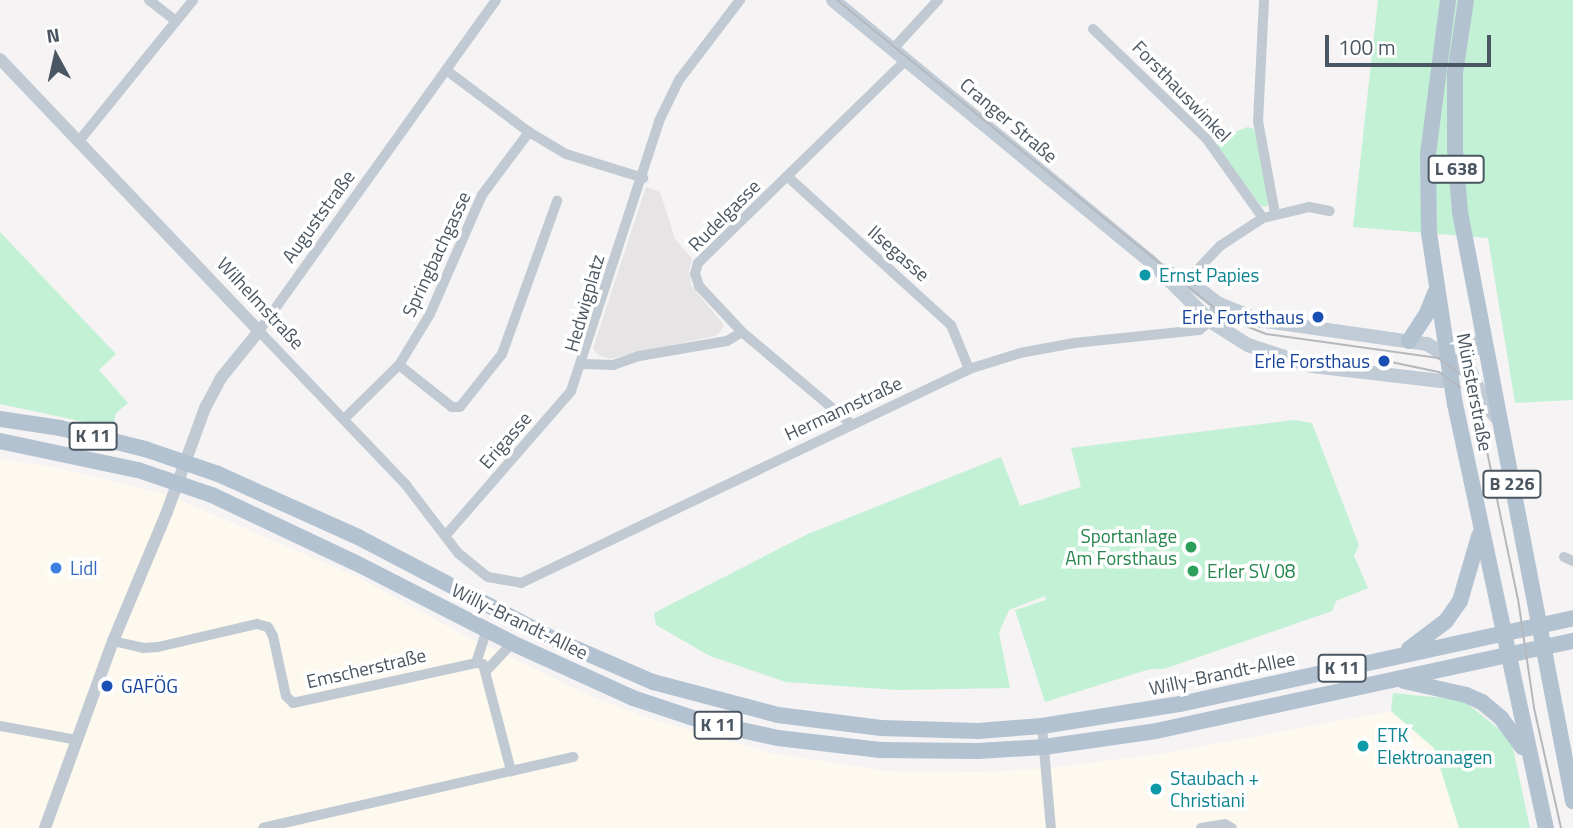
<!DOCTYPE html>
<html>
<head>
<meta charset="utf-8">
<style>
	body { margin:0 }
	#map { position:relative; width:1573px; height:828px; overflow:hidden; background:#f5f3f3; font-family:"Titillium Web",sans-serif }
	div>[style] { position:absolute }
	[style*='--x'] { left:calc(var(--x)*1px); top:calc(var(--y)*1px); width:calc(var(--w)*1px); rotate:calc(var(--a)*1deg) }
	.commercial>* { inset:0; background:#fdf9ef }
	.education>* { inset:0; background:#e6e4e5 }
	.green>* { inset:0; background:#c3f1d5 }
	.minor>* { height:10px; margin:-5px; padding:0 5px; transform-origin:5px; border-radius:5px; background:#c1cad2 }
	.tertiary>* { height:12px; margin:-6px; padding:0 6px; transform-origin:6px; border-radius:6px; background:#c1cad2 }
	.secondary>* { height:14px; margin:-7px; padding:0 7px; transform-origin:7px; border-radius:7px; background:#c1cbd6 }
	.primary>* { height:16px; margin:-8px; padding:0 8px; transform-origin:8px; border-radius:8px; background:#b3c2d1 }
	.tram>* { height:2px; margin:-1px; padding:0 1px; transform-origin:1px; border-radius:1px; background:#b5b8bd }
	.dots>* { width:19px; height:19px; translate:-50% -50%; box-sizing:border-box; border:4px solid #fff; border-radius:50% }
	span { translate:-50% -50%; white-space:nowrap; text-align:center; line-height:1.15; -webkit-text-stroke:7px #fff; paint-order:stroke }
	.shield-label span { padding:2px 5px; background:#fff; border:2px solid; border-radius:5px; -webkit-text-stroke-width:0 }
	.shield-label { font-size:18px; color:#4a5661; font-weight:700 }
	.street-label { font-size:19px; color:#4a5661 }
	.culture-label { font-size:19px; color:#0d838f }
	.left { translate:0 -50%; text-align:left }
	.transit-label { font-size:19px; color:#164399 }
	.right { translate:-100% -50%; text-align:right }
	.leisure-label { font-size:19px; color:#27864d }
	.shop-label { font-size:19px; color:#366cbe }
	.north { position:absolute; left:21px; top:21px; width:70px; height:70px; -webkit-text-stroke:5px #fff; paint-order:stroke; rotate:352deg; font-size:19px; font-weight:700; line-height:28px; text-align:center; color:#4a5661 }
	.north::after { content:''; display:block; margin:auto; width:24px; height:32px; background:#4a5661; clip-path:polygon(50% 0,100% 100%,50% 72%,0 100%) }
	.scale { position:absolute; left:1325px; top:35px; width:166px; height:32px; box-sizing:border-box; border:4px solid #4a5661; border-top:0; padding-left:9px; font-size:21px; line-height:24px; white-space:nowrap; color:#4a5661; -webkit-text-stroke:5px #fff; paint-order:stroke }
</style>
</head>
<body>
<div id="map">
	<div class="commercial">
		<div style="clip-path:polygon(0 459px,53px 467px,168px 495px,360px 578px,458px 632px,593px 697px,651px 719px,771px 753px,886px 771px,982px 772px,1052px 768px,1166px 753px,1391px 711px,1434px 748px,1459px 828px,0 828px)"></div>
	</div>
	<div class="education">
		<div style="clip-path:polygon(646px 187px,660px 192px,675px 239px,692px 259px,689px 271px,691px 285px,724px 325px,718px 335px,609px 359px,597px 354px,593px 348px)"></div>
	</div>
	<div class="green">
		<div style="clip-path:polygon(1378px 0,1573px 0,1573px 400px,1515px 403px,1488px 238px,1353px 227px)"></div>
		<div style="clip-path:polygon(1248px 127px,1254px 129px,1256px 134px,1269px 203px,1266px 207px,1261px 206px,1217px 146px,1220px 137px)"></div>
		<div style="clip-path:polygon(0 232px,116px 354px,99px 370px,128px 403px,116px 413px,113px 428px,0 404px)"></div>
		<div style="clip-path:polygon(1294px 420px,1312px 423px,1359px 545px,1354px 556px,1368px 588px,1336px 601px,1332px 611px,1164px 669px,1150px 669px,1045px 702px,1015px 610px,1046px 600px,1045px 596px,1009px 610px,999px 633px,1010px 688px,897px 690px,786px 682px,710px 656px,656px 625px,654px 613px,808px 534px,1001px 457px,1020px 506px,1081px 487px,1071px 448px)"></div>
		<div style="clip-path:polygon(1393px 693px,1463px 700px,1511px 739px,1530px 828px,1459px 828px,1434px 748px,1391px 711px)"></div>
	</div>
	<div class="minor">
		<div style="--x:149;--y:0;--w:34;--a:38"></div>
		<div style="--x:496;--y:0;--w:407;--a:125.6"></div>
		<div style="--x:259;--y:331;--w:213;--a:46.3"></div>
		<div style="--x:406;--y:485;--w:86;--a:52.6"></div>
		<div style="--x:458;--y:553;--w:38;--a:39"></div>
		<div style="--x:488;--y:577;--w:34;--a:10"></div>
		<div style="--x:521;--y:583;--w:496;--a:-25.5"></div>
		<div style="--x:969;--y:369;--w:53;--a:-17.4"></div>
		<div style="--x:1020;--y:353;--w:55;--a:-10.5"></div>
		<div style="--x:1074;--y:343;--w:126;--a:-5.9"></div>
		<div style="--x:1199;--y:330;--w:14;--a:-39"></div>
		<div style="--x:1210;--y:321;--w:19;--a:-69"></div>
		<div style="--x:1264;--y:0;--w:121;--a:92.8"></div>
		<div style="--x:1258;--y:121;--w:95;--a:79.6"></div>
		<div style="--x:1093;--y:29;--w:157;--a:44"></div>
		<div style="--x:1206;--y:138;--w:98;--a:54.5"></div>
		<div style="--x:893;--y:49;--w:67;--a:-47.4"></div>
		<div style="--x:446;--y:70;--w:104;--a:36.8"></div>
		<div style="--x:529;--y:132;--w:43;--a:30.7"></div>
		<div style="--x:566;--y:154;--w:81;--a:17.3"></div>
		<div style="--x:79;--y:141;--w:181;--a:-51"></div>
		<div style="--x:787;--y:176;--w:222;--a:42.3"></div>
		<div style="--x:951;--y:325;--w:48;--a:67.8"></div>
		<div style="--x:1185;--y:283;--w:51;--a:-46.6"></div>
		<div style="--x:1220;--y:246;--w:51;--a:-33.1"></div>
		<div style="--x:1263;--y:218;--w:47;--a:-13.4"></div>
		<div style="--x:1309;--y:207;--w:21;--a:11"></div>
		<div style="--x:583;--y:364;--w:30;--a:2"></div>
		<div style="--x:613;--y:365;--w:28;--a:-19"></div>
		<div style="--x:639;--y:356;--w:89;--a:-9.7"></div>
		<div style="--x:727;--y:341;--w:17;--a:-31"></div>
		<div style="--x:399;--y:365;--w:68;--a:38.4"></div>
		<div style="--x:452;--y:407;--w:8;--a:0"></div>
		<div style="--x:460;--y:407;--w:68;--a:-51.6"></div>
		<div style="--x:502;--y:354;--w:163;--a:-70.2"></div>
		<div style="--x:344;--y:419;--w:77;--a:-44.5"></div>
		<div style="--x:399;--y:365;--w:60;--a:-58.7"></div>
		<div style="--x:430;--y:314;--w:130;--a:-66.4"></div>
		<div style="--x:482;--y:195;--w:79;--a:-53.3"></div>
		<div style="--x:850;--y:423;--w:141;--a:-139.9"></div>
		<div style="--x:742;--y:332;--w:63;--a:-133.1"></div>
		<div style="--x:699;--y:286;--w:13;--a:-108"></div>
		<div style="--x:695;--y:274;--w:11;--a:-75"></div>
		<div style="--x:698;--y:263;--w:291;--a:-44.3"></div>
		<div style="--x:446;--y:535;--w:191;--a:-49"></div>
		<div style="--x:571;--y:391;--w:284;--a:-71.9"></div>
		<div style="--x:659;--y:121;--w:46;--a:-64"></div>
		<div style="--x:679;--y:80;--w:101;--a:-52.7"></div>
		<div style="--x:1564;--y:557;--w:10;--a:24"></div>
		<div style="--x:113;--y:641;--w:31;--a:13"></div>
		<div style="--x:143;--y:648;--w:15;--a:-4"></div>
		<div style="--x:158;--y:647;--w:102;--a:-13.1"></div>
		<div style="--x:257;--y:624;--w:11;--a:15"></div>
		<div style="--x:268;--y:627;--w:10;--a:61"></div>
		<div style="--x:273;--y:636;--w:61;--a:77.8"></div>
		<div style="--x:286;--y:696;--w:10;--a:45"></div>
		<div style="--x:293;--y:703;--w:187;--a:-12.3"></div>
		<div style="--x:476;--y:663;--w:7;--a:8"></div>
		<div style="--x:483;--y:664;--w:111;--a:75.3"></div>
		<div style="--x:511;--y:771;--w:254;--a:167.1"></div>
		<div style="--x:476;--y:663;--w:35;--a:-72"></div>
		<div style="--x:487;--y:670;--w:37;--a:-47"></div>
		<div style="--x:0;--y:726;--w:78;--a:10.3"></div>
		<div style="--x:1042;--y:726;--w:102;--a:85"></div>
		<div style="--x:511;--y:771;--w:64;--a:-12.7"></div>
		<div style="--x:1201;--y:828;--w:24;--a:-9"></div>
		<div style="--x:1225;--y:824;--w:8;--a:30"></div>
	</div>
	<div class="tertiary">
		<div style="--x:0;--y:59;--w:376;--a:46.4"></div>
		<div style="--x:259;--y:331;--w:60;--a:129"></div>
		<div style="--x:221;--y:378;--w:34;--a:118"></div>
		<div style="--x:205;--y:408;--w:111;--a:110.1"></div>
		<div style="--x:167;--y:512;--w:140;--a:112.7"></div>
		<div style="--x:113;--y:641;--w:199;--a:110"></div>
	</div>
	<div class="secondary">
		<div style="--x:833;--y:0;--w:411;--a:39.5"></div>
		<div style="--x:1150;--y:261;--w:85;--a:45"></div>
		<div style="--x:1210;--y:321;--w:45;--a:32.3"></div>
		<div style="--x:1248;--y:345;--w:67;--a:18.2"></div>
		<div style="--x:1312;--y:366;--w:130;--a:6.6"></div>
		<div style="--x:1441;--y:381;--w:34;--a:-40"></div>
		<div style="--x:1467;--y:359;--w:26;--a:-54"></div>
		<div style="--x:1161;--y:270;--w:28;--a:21"></div>
		<div style="--x:1187;--y:280;--w:38;--a:37"></div>
		<div style="--x:1217;--y:303;--w:44;--a:22.5"></div>
		<div style="--x:1258;--y:320;--w:171;--a:8.1"></div>
		<div style="--x:1427;--y:344;--w:51;--a:32.1"></div>
		<div style="--x:1470;--y:371;--w:39;--a:64"></div>
		<div style="--x:1487;--y:406;--w:17;--a:50"></div>
	</div>
	<div class="primary">
		<div style="--x:1448;--y:0;--w:154;--a:97.4"></div>
		<div style="--x:1428;--y:153;--w:80;--a:89.3"></div>
		<div style="--x:1429;--y:233;--w:173;--a:81.4"></div>
		<div style="--x:1455;--y:404;--w:434;--a:77.9"></div>
		<div style="--x:1466;--y:0;--w:75;--a:98.5"></div>
		<div style="--x:1455;--y:74;--w:76;--a:90"></div>
		<div style="--x:1455;--y:150;--w:62;--a:85.4"></div>
		<div style="--x:1460;--y:212;--w:600;--a:79.14"></div>
		<div style="--x:1409;--y:341;--w:33;--a:-57"></div>
		<div style="--x:1427;--y:313;--w:22;--a:-68"></div>
		<div style="--x:0;--y:419;--w:61;--a:8.5"></div>
		<div style="--x:60;--y:428;--w:88;--a:13.9"></div>
		<div style="--x:145;--y:449;--w:77;--a:18.9"></div>
		<div style="--x:218;--y:474;--w:154;--a:24.2"></div>
		<div style="--x:358;--y:537;--w:213;--a:27.6"></div>
		<div style="--x:547;--y:636;--w:116;--a:23.5"></div>
		<div style="--x:653;--y:682;--w:129;--a:14.8"></div>
		<div style="--x:778;--y:715;--w:104;--a:7.2"></div>
		<div style="--x:881;--y:728;--w:97;--a:1.8"></div>
		<div style="--x:978;--y:731;--w:64;--a:-4.5"></div>
		<div style="--x:1042;--y:726;--w:140;--a:-9.1"></div>
		<div style="--x:1180;--y:704;--w:402;--a:-12.3"></div>
		<div style="--x:0;--y:441;--w:141;--a:11.9"></div>
		<div style="--x:138;--y:470;--w:78;--a:18.7"></div>
		<div style="--x:212;--y:495;--w:159;--a:25.3"></div>
		<div style="--x:356;--y:563;--w:175;--a:27.1"></div>
		<div style="--x:512;--y:643;--w:133;--a:24.4"></div>
		<div style="--x:633;--y:698;--w:76;--a:18.4"></div>
		<div style="--x:705;--y:722;--w:75;--a:12.4"></div>
		<div style="--x:778;--y:738;--w:103;--a:6.7"></div>
		<div style="--x:880;--y:750;--w:98;--a:0.6"></div>
		<div style="--x:978;--y:751;--w:66;--a:-3.5"></div>
		<div style="--x:1044;--y:747;--w:113;--a:-8.1"></div>
		<div style="--x:1156;--y:731;--w:427;--a:-12.2"></div>
		<div style="--x:1409;--y:649;--w:46;--a:-37.1"></div>
		<div style="--x:1446;--y:621;--w:24;--a:-55"></div>
		<div style="--x:1460;--y:601;--w:68;--a:-73.7"></div>
		<div style="--x:1404;--y:681;--w:64;--a:12.7"></div>
		<div style="--x:1466;--y:695;--w:17;--a:24"></div>
		<div style="--x:1482;--y:702;--w:25;--a:40"></div>
		<div style="--x:1501;--y:718;--w:36;--a:54"></div>
	</div>
	<div class="tram">
		<div style="--x:837;--y:0;--w:505;--a:39.21"></div>
		<div style="--x:1228;--y:319;--w:41;--a:21.5"></div>
		<div style="--x:1266;--y:334;--w:174;--a:7.9"></div>
		<div style="--x:1438;--y:358;--w:29;--a:36"></div>
		<div style="--x:1461;--y:375;--w:15;--a:53"></div>
		<div style="--x:1470;--y:387;--w:28;--a:71"></div>
		<div style="--x:1479;--y:413;--w:190;--a:78.2"></div>
		<div style="--x:1518;--y:599;--w:110;--a:81.6"></div>
		<div style="--x:1534;--y:708;--w:123;--a:77.3"></div>
		<div style="--x:1386;--y:361;--w:54;--a:11.7"></div>
		<div style="--x:1439;--y:372;--w:26;--a:36"></div>
	</div>
	<div class="dots">
		<div style="left:1145px;top:275px;background:#0f9aa8"></div>
		<div style="left:1318px;top:317px;background:#1a4fb4"></div>
		<div style="left:1384px;top:361px;background:#1a4fb4"></div>
		<div style="left:1191px;top:547px;background:#2e9e5b"></div>
		<div style="left:56px;top:568px;background:#3f7fe0"></div>
		<div style="left:1193px;top:571px;background:#2e9e5b"></div>
		<div style="left:107px;top:686px;background:#1a4fb4"></div>
		<div style="left:1363px;top:746px;background:#0f9aa8"></div>
		<div style="left:1156px;top:789px;background:#0f9aa8"></div>
	</div>
	<div class="shield-label">
		<span style="left:1456px;top:169px">L 638</span>
		<span style="left:93px;top:436px">K 11</span>
		<span style="left:1512px;top:484px">B 226</span>
		<span style="left:1342px;top:668px">K 11</span>
		<span style="left:718px;top:725px">K 11</span>
	</div>
	<div class="street-label">
		<span style="left:1182px;top:91px;rotate:46deg">Forsthauswinkel</span>
		<span style="left:1009px;top:120px;rotate:40deg">Cranger Straße</span>
		<span style="left:724px;top:215px;rotate:-45deg">Rudelgasse</span>
		<span style="left:318px;top:216px;rotate:-54deg">Auguststraße</span>
		<span style="left:899px;top:253px;rotate:41deg">Ilsegasse</span>
		<span style="left:436px;top:254px;rotate:-65deg">Springbachgasse</span>
		<span style="left:261px;top:303px;rotate:47deg">Wilhelmstraße</span>
		<span style="left:584px;top:303px;rotate:-74deg">Hedwigplatz</span>
		<span style="left:1475px;top:392px;rotate:79deg">Münsterstraße</span>
		<span style="left:843px;top:408px;rotate:-25deg">Hermannstraße</span>
		<span style="left:505px;top:440px;rotate:-49deg">Erigasse</span>
		<span style="left:520px;top:621px;rotate:26deg">Willy-Brandt-Allee</span>
		<span style="left:366px;top:668px;rotate:-13deg">Emscherstraße</span>
		<span style="left:1222px;top:673px;rotate:-12deg">Willy-Brandt-Allee</span>
	</div>
	<div class="culture-label">
		<span class="left" style="left:1159px;top:275px">Ernst Papies</span>
		<span class="left" style="left:1377px;top:746px">ETK<br>Elektroanagen</span>
		<span class="left" style="left:1170px;top:789px">Staubach +<br>Christiani</span>
	</div>
	<div class="transit-label">
		<span class="right" style="left:1304px;top:317px">Erle Fortsthaus</span>
		<span class="right" style="left:1370px;top:361px">Erle Forsthaus</span>
		<span class="left" style="left:121px;top:686px">GAFÖG</span>
	</div>
	<div class="leisure-label">
		<span class="right" style="left:1177px;top:547px">Sportanlage<br>Am Forsthaus</span>
		<span class="left" style="left:1207px;top:571px">Erler SV 08</span>
	</div>
	<div class="shop-label">
		<span class="left" style="left:70px;top:568px">Lidl</span>
	</div>
	<div class="north">N</div>
	<div class="scale">100 m</div>
</div>
</body>
</html>
